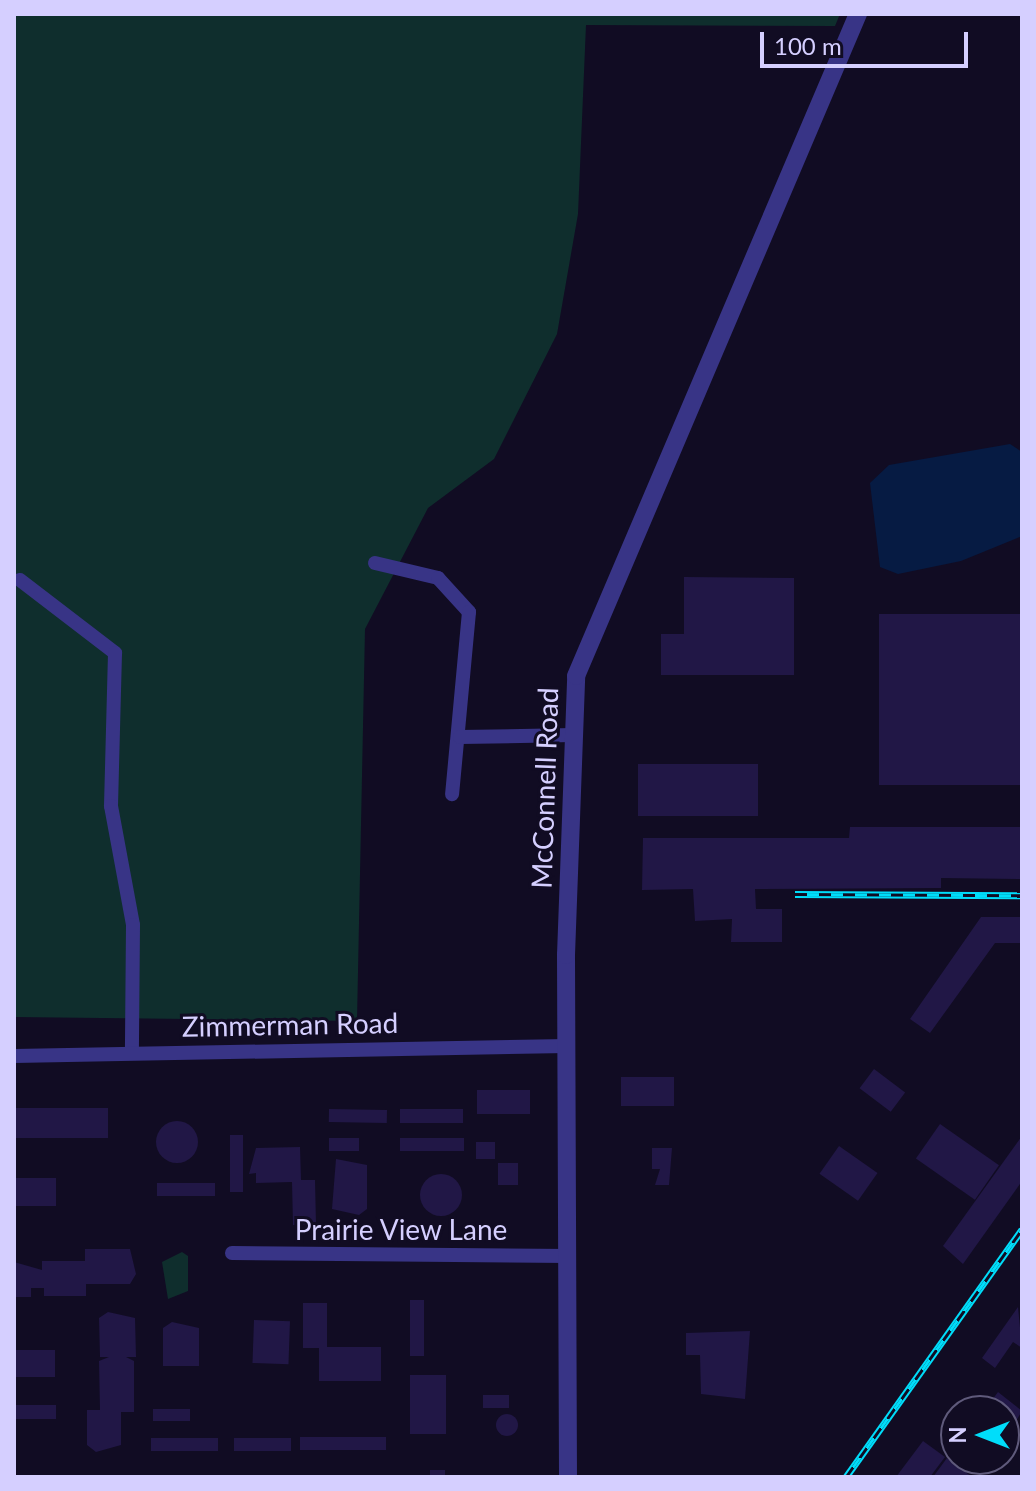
<!DOCTYPE html>
<html>
<head>
<meta charset="utf-8">
<style>
	body { margin:0 }
	#map { position:relative; width:1036px; height:1491px; overflow:hidden; background:#110c23; font-family:Lato,sans-serif }
	div>[style] { position:absolute }
	[style*='--x'] { left:calc(var(--x)*1px); top:calc(var(--y)*1px); width:calc(var(--w)*1px); rotate:calc(var(--a)*1deg) }
	.green>* { inset:0; background:#0f2e2d }
	.water>* { inset:0; background:#061b43 }
	.building>* { inset:0; background:#211746; transform-origin:0 0 }
	.round { border-radius:50% }
	.minor>* { height:14px; margin:-7px; padding:0 7px; transform-origin:7px; border-radius:7px; background:#383486 }
	.tertiary>* { height:18px; margin:-9px; padding:0 9px; transform-origin:9px; border-radius:9px; background:#383486 }
	.rail>* { height:7px; margin-top:-3.5px; transform-origin:0; background:repeating-linear-gradient(90deg,#110c23 0 12px,#00ddfa 0 24px); box-sizing:border-box; border-block:2px solid #00ddfa }
	span { translate:-50% -50%; white-space:nowrap; text-align:center; line-height:1.15; -webkit-text-stroke:6px #110c23; paint-order:stroke }
	.street-label { font-size:28px; color:#d5cfff }
	.frame { position:absolute; inset:0; border:16px solid #d5cfff; pointer-events:none }
	.north { position:absolute; left:940px; top:1395px; width:80px; height:80px; box-sizing:border-box; background:#110c23; border:2px solid #5f5a7b; border-radius:50%; rotate:270deg; font-size:22px; font-weight:700; line-height:32px; text-align:center; color:#d5cfff }
	.north::after { content:''; display:block; margin:auto; width:28px; height:36px; background:#00ddfa; clip-path:polygon(50% 0,100% 100%,50% 72%,0 100%) }
	.scale { position:absolute; left:760px; top:32px; width:208px; height:36px; box-sizing:border-box; border:4px solid #d5cfff; border-top:0; padding-left:10px; font-size:24px; line-height:28px; white-space:nowrap; color:#d5cfff; -webkit-text-stroke:6px #110c23; paint-order:stroke }
</style>
</head>
<body>
<div id="map">
	<div class="green">
		<div style="clip-path:polygon(14px 14px,840px 14px,835px 26px,586px 25px,578px 214px,557px 334px,494px 459px,428px 508px,365px 629px,357px 1021px,14px 1017px)"></div>
		<div style="clip-path:polygon(182px 1252px,188px 1256px,188px 1291px,168px 1299px,162px 1262px)"></div>
	</div>
	<div class="water">
		<div style="clip-path:polygon(1010px 444px,1022px 452px,1022px 536px,961px 561px,898px 574px,880px 567px,870px 483px,889px 465px)"></div>
	</div>
	<div class="building">
		<div style="clip-path:polygon(684px 577px,794px 578px,794px 675px,661px 675px,661px 634px,684px 634px)"></div>
		<div style="left:879px;top:614px;width:143px;height:171px"></div>
		<div style="left:638px;top:764px;width:120px;height:52px"></div>
		<div style="clip-path:polygon(850px 827px,1022px 827px,1022px 879px,941px 878px,941px 888px,755px 889px,756px 909px,782px 909px,782px 942px,731px 942px,732px 919px,695px 921px,693px 889px,642px 890px,643px 838px,849px 838px)"></div>
		<div style="clip-path:polygon(981px 917px,1022px 917px,1022px 943px,995px 943px,930px 1033px,910px 1019px)"></div>
		<div style="left:874px;top:1069px;width:39px;height:24px;rotate:37deg"></div>
		<div style="left:621px;top:1077px;width:53px;height:29px"></div>
		<div style="left:477px;top:1090px;width:53px;height:24px"></div>
		<div style="left:108px;top:1108px;width:30px;height:94px;rotate:90deg"></div>
		<div style="left:329px;top:1109px;width:58px;height:13px;rotate:1deg"></div>
		<div style="left:400px;top:1109px;width:63px;height:14px"></div>
		<div class="round" style="left:156px;top:1121px;width:42px;height:42px"></div>
		<div style="left:940px;top:1124px;width:72px;height:42px;rotate:35deg"></div>
		<div style="left:230px;top:1135px;width:13px;height:57px"></div>
		<div style="clip-path:polygon(1022px 1136px,1022px 1181px,963px 1264px,943px 1246px)"></div>
		<div style="left:329px;top:1138px;width:30px;height:13px"></div>
		<div style="left:400px;top:1138px;width:64px;height:13px"></div>
		<div style="left:476px;top:1142px;width:19px;height:17px"></div>
		<div style="left:839px;top:1146px;width:47px;height:34px;rotate:35deg"></div>
		<div style="clip-path:polygon(300px 1147px,301px 1180px,315px 1180px,316px 1224px,293px 1225px,292px 1182px,256px 1183px,256px 1173px,249px 1174px,256px 1148px)"></div>
		<div style="clip-path:polygon(652px 1148px,672px 1148px,669px 1185px,655px 1185px,660px 1169px,652px 1169px)"></div>
		<div style="clip-path:polygon(336px 1159px,367px 1165px,367px 1209px,359px 1215px,332px 1209px)"></div>
		<div style="left:498px;top:1163px;width:20px;height:22px"></div>
		<div class="round" style="left:420px;top:1174px;width:42px;height:42px"></div>
		<div style="left:14px;top:1178px;width:42px;height:28px"></div>
		<div style="left:157px;top:1183px;width:58px;height:13px"></div>
		<div style="clip-path:polygon(85px 1249px,130px 1249px,136px 1274px,130px 1284px,86px 1284px,86px 1296px,44px 1296px,44px 1288px,31px 1288px,31px 1297px,14px 1297px,14px 1262px,42px 1270px,42px 1261px,85px 1261px)"></div>
		<div style="left:410px;top:1300px;width:14px;height:56px"></div>
		<div style="clip-path:polygon(303px 1303px,327px 1303px,327px 1347px,381px 1347px,381px 1381px,319px 1381px,319px 1348px,303px 1348px)"></div>
		<div style="clip-path:polygon(1018px 1307px,1022px 1348px,1013px 1342px,995px 1368px,982px 1358px)"></div>
		<div style="clip-path:polygon(108px 1312px,135px 1318px,136px 1357px,126px 1357px,134px 1361px,134px 1412px,121px 1412px,121px 1445px,96px 1452px,87px 1445px,87px 1410px,100px 1410px,99px 1361px,109px 1357px,100px 1357px,99px 1318px)"></div>
		<div style="left:254px;top:1320px;width:36px;height:43px;rotate:2deg"></div>
		<div style="clip-path:polygon(172px 1322px,199px 1328px,199px 1366px,163px 1366px,163px 1328px)"></div>
		<div style="clip-path:polygon(750px 1331px,745px 1399px,701px 1394px,700px 1355px,686px 1355px,686px 1333px)"></div>
		<div style="left:14px;top:1350px;width:41px;height:27px"></div>
		<div style="left:410px;top:1375px;width:36px;height:59px"></div>
		<div style="clip-path:polygon(998px 1392px,1022px 1411px,1004px 1441px,1004px 1411px,984px 1411px)"></div>
		<div style="left:483px;top:1395px;width:26px;height:13px"></div>
		<div style="left:14px;top:1405px;width:42px;height:14px"></div>
		<div style="left:153px;top:1409px;width:37px;height:12px"></div>
		<div class="round" style="left:496px;top:1414px;width:22px;height:22px"></div>
		<div style="left:386px;top:1437px;width:13px;height:86px;rotate:90deg"></div>
		<div style="left:151px;top:1438px;width:67px;height:13px"></div>
		<div style="left:234px;top:1438px;width:57px;height:13px"></div>
		<div style="clip-path:polygon(923px 1441px,945px 1457px,930px 1477px,896px 1477px)"></div>
		<div style="clip-path:polygon(947px 1458px,972px 1477px,933px 1477px)"></div>
		<div style="left:430px;top:1470px;width:15px;height:7px"></div>
	</div>
	<div class="minor">
		<div style="--x:375;--y:563;--w:65;--a:13.4"></div>
		<div style="--x:438;--y:578;--w:46;--a:47.6"></div>
		<div style="--x:469;--y:612;--w:183;--a:95.3"></div>
		<div style="--x:20;--y:580;--w:120;--a:37.5"></div>
		<div style="--x:115;--y:653;--w:153;--a:91.5"></div>
		<div style="--x:111;--y:806;--w:121;--a:79.5"></div>
		<div style="--x:133;--y:925;--w:127;--a:90.5"></div>
		<div style="--x:460;--y:737;--w:113;--a:-1"></div>
		<div style="--x:14;--y:1056;--w:553;--a:-1.04"></div>
		<div style="--x:232;--y:1253;--w:337;--a:0.5"></div>
	</div>
	<div class="tertiary">
		<div style="--x:568;--y:1477;--w:522;--a:-90.22"></div>
		<div style="--x:566;--y:955;--w:279;--a:-87.9"></div>
		<div style="--x:576;--y:676;--w:720;--a:-66.93"></div>
	</div>
	<div class="rail">
		<div style="--x:795;--y:894;--w:227;--a:0.3"></div>
		<div style="--x:846;--y:1477;--w:304;--a:-54.6"></div>
	</div>
	<div class="street-label">
		<span style="left:544px;top:788px;rotate:-88deg">McConnell Road</span>
		<span style="left:290px;top:1024px;rotate:-1deg">Zimmerman Road</span>
		<span style="left:401px;top:1229px">Prairie View Lane</span>
	</div>
	<div class="frame"></div>
	<div class="north">N</div>
	<div class="scale">100 m</div>
</div>
</body>
</html>
